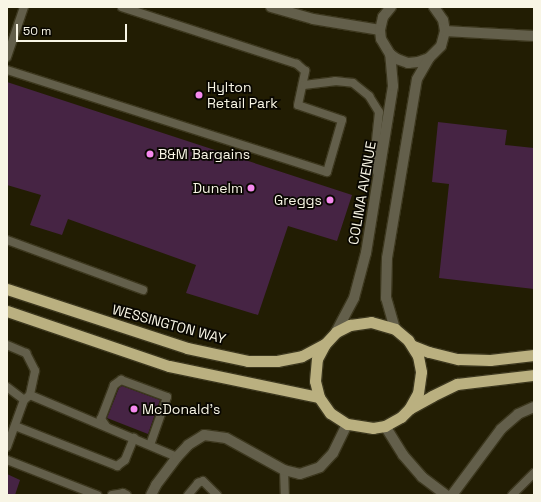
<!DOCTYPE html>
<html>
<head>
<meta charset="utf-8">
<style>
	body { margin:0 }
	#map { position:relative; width:541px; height:502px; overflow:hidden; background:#221d03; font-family:"Space Grotesk",sans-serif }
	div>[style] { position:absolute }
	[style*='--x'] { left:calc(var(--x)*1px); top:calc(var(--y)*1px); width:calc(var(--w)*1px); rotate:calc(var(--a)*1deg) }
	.building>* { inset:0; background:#462444 }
	.roads { filter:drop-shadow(1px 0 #3c371e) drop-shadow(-1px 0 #3c371e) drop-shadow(0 1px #3c371e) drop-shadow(0 -1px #3c371e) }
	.service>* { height:8px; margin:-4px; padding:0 4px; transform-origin:4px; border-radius:4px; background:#635f4b }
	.minor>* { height:10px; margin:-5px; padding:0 5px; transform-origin:5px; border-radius:5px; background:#635f4b }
	.tertiary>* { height:10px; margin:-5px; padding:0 5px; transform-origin:5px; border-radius:5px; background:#635f4b }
	.trunk>* { height:11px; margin:-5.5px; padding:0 5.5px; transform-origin:5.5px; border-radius:5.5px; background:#bab080 }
	.dots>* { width:11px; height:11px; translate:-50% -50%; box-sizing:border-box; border:2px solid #090701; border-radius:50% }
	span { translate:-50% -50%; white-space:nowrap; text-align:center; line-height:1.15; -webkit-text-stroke:3.5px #090701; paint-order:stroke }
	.poi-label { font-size:14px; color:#f8f5e5 }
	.left { translate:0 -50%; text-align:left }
	.right { translate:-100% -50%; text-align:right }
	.street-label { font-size:14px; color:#f8f5e5 }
	.frame { position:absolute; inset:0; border:8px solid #f8f5e5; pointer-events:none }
	.scale { position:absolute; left:16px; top:24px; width:111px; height:18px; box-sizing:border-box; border:2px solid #f8f5e5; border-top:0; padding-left:5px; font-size:12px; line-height:14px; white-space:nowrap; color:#f8f5e5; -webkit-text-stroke:3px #090701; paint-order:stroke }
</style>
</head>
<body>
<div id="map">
	<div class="building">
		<div style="clip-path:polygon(7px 82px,352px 195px,337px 241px,288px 226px,258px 315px,186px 293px,196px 265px,68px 219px,62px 235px,30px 225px,41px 195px,7px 185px)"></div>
		<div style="clip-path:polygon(438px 122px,507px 130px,505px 145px,534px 148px,534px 289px,439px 278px,449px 184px,432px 182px)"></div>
		<div style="clip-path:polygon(122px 386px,160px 400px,148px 434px,107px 418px,119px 388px)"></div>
		<div style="clip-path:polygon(7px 474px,20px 480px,15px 495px,7px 495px)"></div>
	</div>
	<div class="roads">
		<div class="service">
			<div style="--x:7;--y:57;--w:53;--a:-71.2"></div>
			<div style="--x:7;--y:70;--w:336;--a:17.7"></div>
			<div style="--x:327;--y:172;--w:54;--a:-73.9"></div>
			<div style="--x:342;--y:120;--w:46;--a:-161.2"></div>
			<div style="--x:298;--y:105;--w:35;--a:-78"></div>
			<div style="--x:305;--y:71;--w:11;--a:-139"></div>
			<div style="--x:297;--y:64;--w:184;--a:-162"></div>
			<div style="--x:304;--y:85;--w:31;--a:-7"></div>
			<div style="--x:335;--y:81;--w:18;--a:6"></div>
			<div style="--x:353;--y:83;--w:21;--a:39"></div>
			<div style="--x:369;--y:96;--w:19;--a:58"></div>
			<div style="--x:379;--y:112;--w:39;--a:96"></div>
			<div style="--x:375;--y:151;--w:21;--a:85"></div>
			<div style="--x:7;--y:240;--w:145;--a:20.2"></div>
			<div style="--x:7;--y:345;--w:21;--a:23"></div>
			<div style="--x:26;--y:353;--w:20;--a:63"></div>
			<div style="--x:35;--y:371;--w:25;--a:102"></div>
			<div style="--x:7;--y:387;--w:21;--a:37"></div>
			<div style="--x:15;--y:426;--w:110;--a:21.4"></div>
			<div style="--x:117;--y:466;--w:10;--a:-37"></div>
			<div style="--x:125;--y:460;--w:24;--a:-68"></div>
			<div style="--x:106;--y:426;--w:9;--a:-126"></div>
			<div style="--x:101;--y:419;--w:36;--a:-69"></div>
			<div style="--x:114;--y:385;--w:9;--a:-36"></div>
			<div style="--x:121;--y:380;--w:49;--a:20.3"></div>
			<div style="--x:167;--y:397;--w:51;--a:109.5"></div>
			<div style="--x:7;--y:447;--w:50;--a:-70.1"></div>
			<div style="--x:24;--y:400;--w:8;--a:-40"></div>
			<div style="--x:30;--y:395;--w:160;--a:22.9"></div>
			<div style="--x:7;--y:460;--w:97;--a:21.3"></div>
			<div style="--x:284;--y:470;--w:25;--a:88"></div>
			<div style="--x:112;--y:495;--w:11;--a:-10"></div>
			<div style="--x:123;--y:493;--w:4;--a:27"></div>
			<div style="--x:188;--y:495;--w:16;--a:-50"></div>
			<div style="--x:198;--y:483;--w:5;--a:-22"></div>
			<div style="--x:203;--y:481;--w:20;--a:45"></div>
			<div style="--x:512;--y:495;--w:31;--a:-45"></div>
		</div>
		<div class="minor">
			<div style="--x:271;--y:7;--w:44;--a:15.9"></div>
			<div style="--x:313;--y:19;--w:68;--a:9.3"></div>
			<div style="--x:391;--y:7;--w:13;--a:129"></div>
			<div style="--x:383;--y:17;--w:13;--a:103"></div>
			<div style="--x:380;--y:30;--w:9;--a:84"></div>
			<div style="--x:381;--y:39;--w:17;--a:59"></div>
			<div style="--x:390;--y:54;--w:9;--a:36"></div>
			<div style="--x:397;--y:59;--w:12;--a:20"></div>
			<div style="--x:408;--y:63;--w:10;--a:-6"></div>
			<div style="--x:418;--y:62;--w:12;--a:-20"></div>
			<div style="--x:429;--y:58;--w:17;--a:-45"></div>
			<div style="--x:441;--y:46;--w:16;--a:-75"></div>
			<div style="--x:445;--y:31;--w:11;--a:-100"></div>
			<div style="--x:443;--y:20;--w:16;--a:-125"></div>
			<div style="--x:445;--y:31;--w:89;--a:3.2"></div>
			<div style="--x:395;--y:329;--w:32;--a:-106"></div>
			<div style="--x:386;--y:298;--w:40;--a:-88.6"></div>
			<div style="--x:387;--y:258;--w:181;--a:-80.5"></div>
			<div style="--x:417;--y:79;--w:24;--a:-60"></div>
			<div style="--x:336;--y:332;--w:38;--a:-62"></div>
			<div style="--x:354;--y:298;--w:47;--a:-75.1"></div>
			<div style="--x:366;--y:253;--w:169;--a:-80.8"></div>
			<div style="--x:393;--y:86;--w:32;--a:-95"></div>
			<div style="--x:385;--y:426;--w:34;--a:58"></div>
			<div style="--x:403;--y:455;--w:29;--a:49"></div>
			<div style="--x:422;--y:477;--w:30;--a:37"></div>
			<div style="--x:151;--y:495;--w:11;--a:-63"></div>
			<div style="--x:156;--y:485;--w:35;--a:-53"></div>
			<div style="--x:177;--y:457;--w:16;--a:-47"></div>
			<div style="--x:188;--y:445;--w:19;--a:-32"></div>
			<div style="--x:204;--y:435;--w:22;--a:8"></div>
			<div style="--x:226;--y:438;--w:66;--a:28.9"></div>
			<div style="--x:284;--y:470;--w:16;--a:14"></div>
			<div style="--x:300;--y:474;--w:21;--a:-19"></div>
			<div style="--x:320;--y:467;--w:19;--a:-47"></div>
			<div style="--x:333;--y:453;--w:32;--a:-64"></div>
		</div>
		<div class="tertiary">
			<div style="--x:452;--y:495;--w:82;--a:-53.4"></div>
			<div style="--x:501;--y:429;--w:23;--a:-41"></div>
			<div style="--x:518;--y:414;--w:17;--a:-24"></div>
		</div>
		<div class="trunk">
			<div style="--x:7;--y:289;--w:189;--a:18.1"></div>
			<div style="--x:187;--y:348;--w:62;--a:12"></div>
			<div style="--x:248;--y:361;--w:29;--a:0"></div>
			<div style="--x:277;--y:361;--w:25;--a:-11"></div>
			<div style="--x:302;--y:356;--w:26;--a:-28"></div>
			<div style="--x:325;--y:344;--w:16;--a:-47"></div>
			<div style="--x:336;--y:332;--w:16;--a:-27"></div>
			<div style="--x:350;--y:325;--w:21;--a:-8"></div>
			<div style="--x:371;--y:322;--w:25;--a:16"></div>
			<div style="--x:395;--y:329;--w:17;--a:40"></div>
			<div style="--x:408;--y:340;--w:19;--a:58"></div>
			<div style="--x:418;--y:356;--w:16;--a:79"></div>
			<div style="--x:421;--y:372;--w:21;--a:98"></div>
			<div style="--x:418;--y:393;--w:18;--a:119"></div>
			<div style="--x:409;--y:409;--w:11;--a:135"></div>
			<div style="--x:401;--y:417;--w:18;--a:151"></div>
			<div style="--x:385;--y:426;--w:12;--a:171"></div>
			<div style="--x:373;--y:428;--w:26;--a:-171"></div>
			<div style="--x:347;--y:424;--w:20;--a:-147"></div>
			<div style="--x:330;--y:413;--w:19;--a:-125"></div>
			<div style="--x:319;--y:397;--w:16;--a:-104"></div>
			<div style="--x:315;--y:381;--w:22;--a:-85"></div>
			<div style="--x:317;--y:359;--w:17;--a:-62"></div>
			<div style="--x:7;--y:311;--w:171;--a:18.8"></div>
			<div style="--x:169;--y:366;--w:153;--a:11.7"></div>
			<div style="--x:413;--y:346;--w:17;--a:21"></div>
			<div style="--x:429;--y:352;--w:30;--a:14"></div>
			<div style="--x:458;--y:359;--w:32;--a:2"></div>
			<div style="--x:490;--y:360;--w:44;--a:-6.5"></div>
			<div style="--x:409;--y:409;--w:26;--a:-29"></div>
			<div style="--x:432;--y:396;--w:28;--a:-26"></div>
			<div style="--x:457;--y:384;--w:78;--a:-6.7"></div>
		</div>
	</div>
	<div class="dots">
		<div style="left:199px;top:95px;background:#f589ee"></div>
		<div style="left:150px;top:154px;background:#f589ee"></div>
		<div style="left:251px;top:188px;background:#f589ee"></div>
		<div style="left:330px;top:200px;background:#f589ee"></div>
		<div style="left:134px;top:409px;background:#f589ee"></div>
	</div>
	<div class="poi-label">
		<span class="left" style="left:207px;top:95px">Hylton<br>Retail Park</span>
		<span class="left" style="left:158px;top:154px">B&amp;M Bargains</span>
		<span class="right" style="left:243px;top:188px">Dunelm</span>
		<span class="right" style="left:322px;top:200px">Greggs</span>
		<span class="left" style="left:142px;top:409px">McDonald's</span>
	</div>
	<div class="street-label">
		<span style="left:362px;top:193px;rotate:-80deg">COLIMA AVENUE</span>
		<span style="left:169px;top:324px;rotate:15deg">WESSINGTON WAY</span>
	</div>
	<div class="frame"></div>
	<div class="scale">50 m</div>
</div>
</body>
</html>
